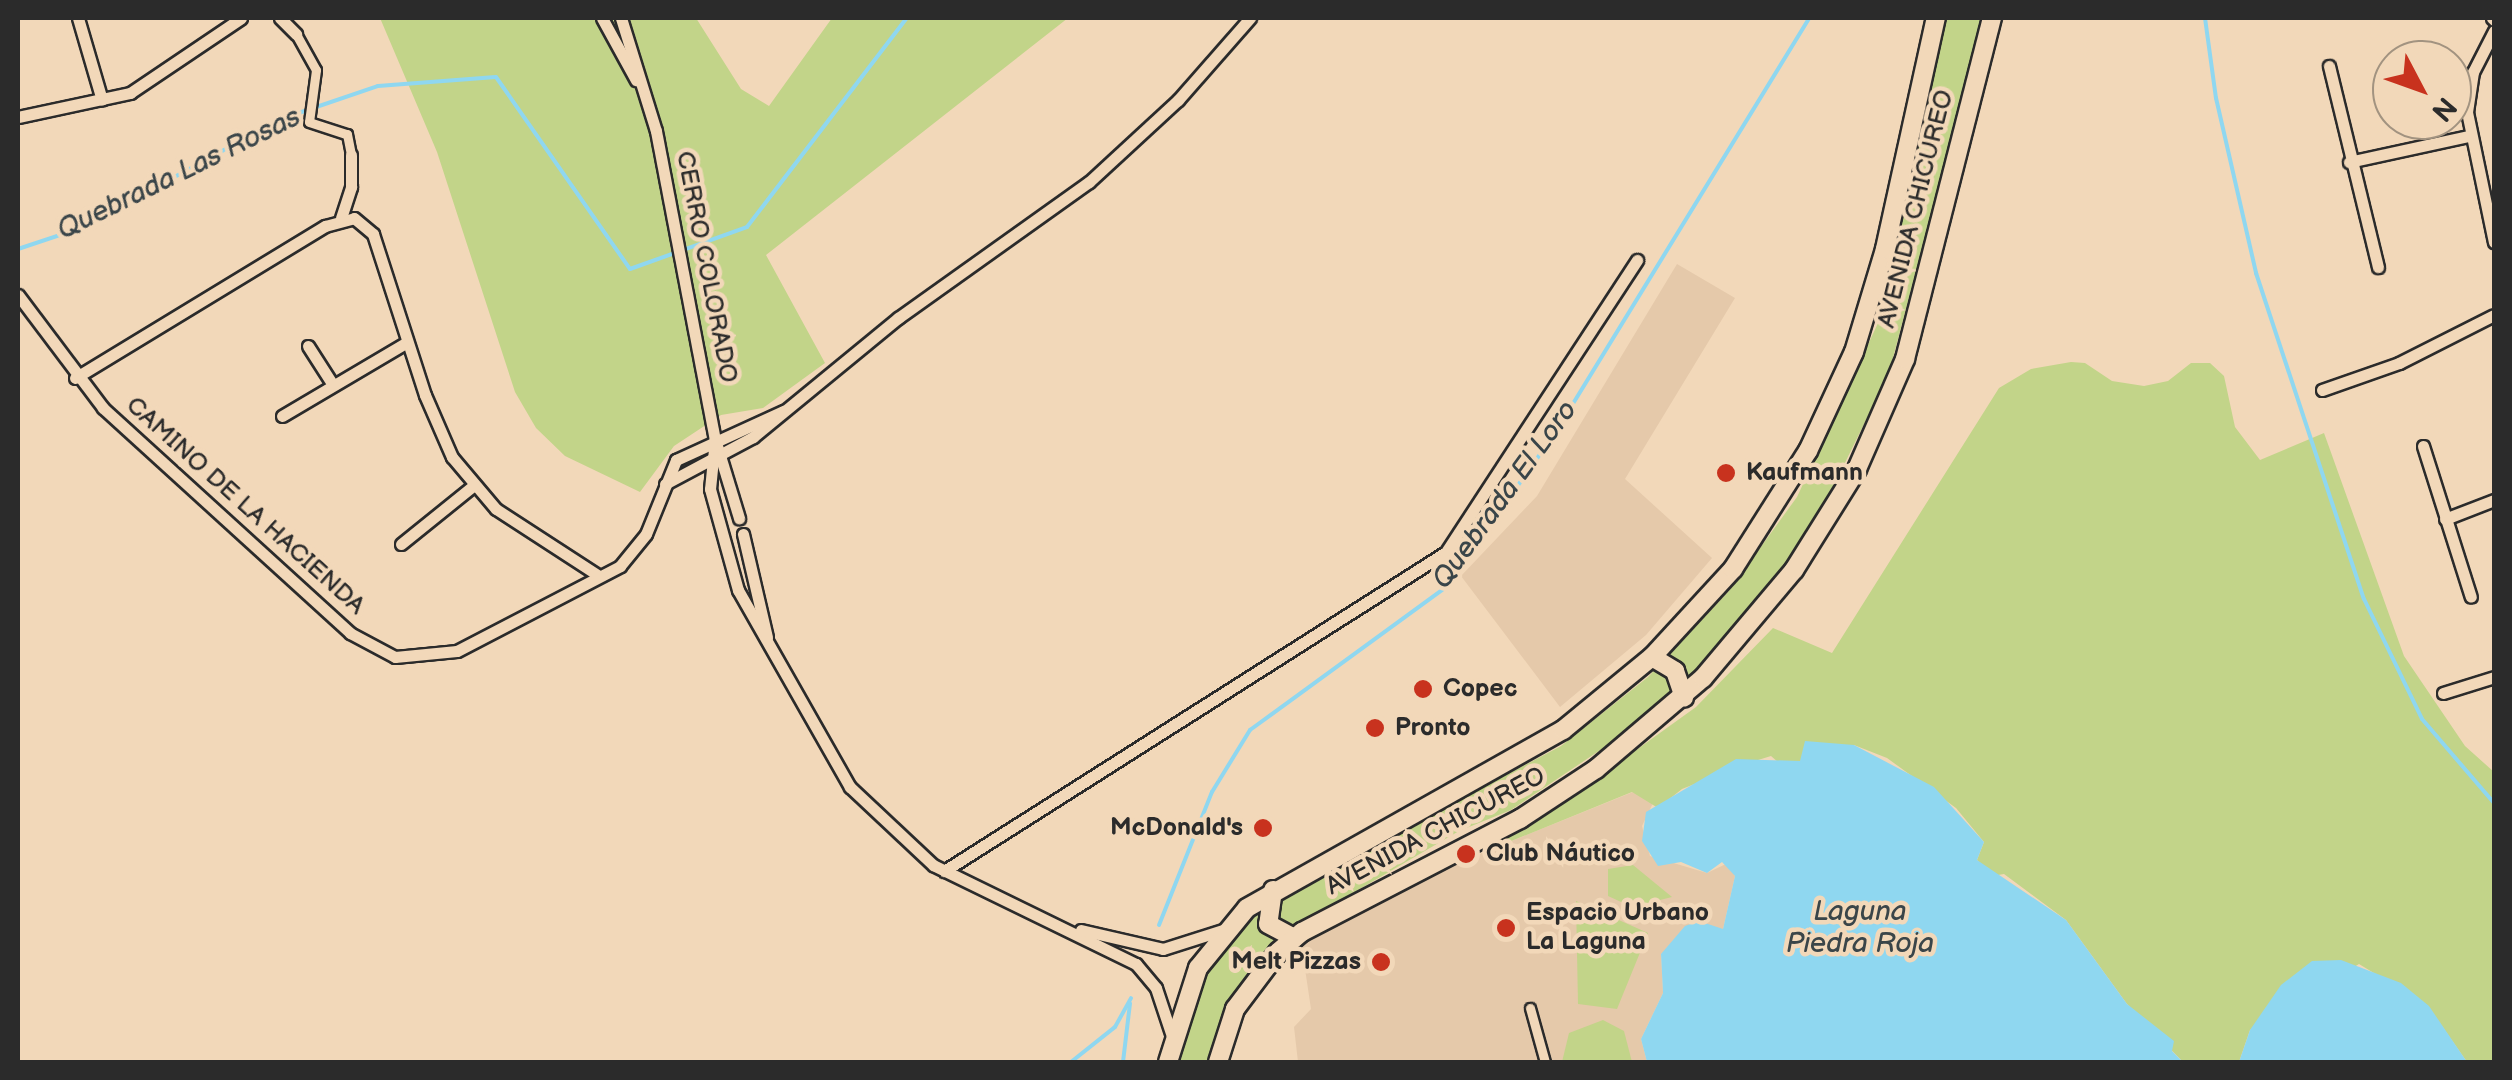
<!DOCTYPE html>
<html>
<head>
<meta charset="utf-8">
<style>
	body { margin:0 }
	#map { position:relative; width:2512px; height:1080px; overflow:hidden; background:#f2d8b9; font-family:"Balsamiq Sans",sans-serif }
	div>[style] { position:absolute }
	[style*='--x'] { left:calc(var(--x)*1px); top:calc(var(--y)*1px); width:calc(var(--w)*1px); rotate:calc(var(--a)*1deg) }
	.built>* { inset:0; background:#e5c9aa }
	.green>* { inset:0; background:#c2d489 }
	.water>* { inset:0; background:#8fd7f0 }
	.stream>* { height:4px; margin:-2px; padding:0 2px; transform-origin:2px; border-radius:2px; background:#8fd7f0 }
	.roads { filter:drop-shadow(2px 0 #2b2b2b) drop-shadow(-2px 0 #2b2b2b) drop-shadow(0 2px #2b2b2b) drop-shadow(0 -2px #2b2b2b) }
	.pedestrian>* { height:9px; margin:-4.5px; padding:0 4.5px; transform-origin:4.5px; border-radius:4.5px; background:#f2d8b9 }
	.minor>* { height:11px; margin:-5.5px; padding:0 5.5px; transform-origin:5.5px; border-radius:5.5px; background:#f2d8b9 }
	.secondary>* { height:18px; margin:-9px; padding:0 9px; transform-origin:9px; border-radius:9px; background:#f2d8b9 }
	.dots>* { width:28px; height:28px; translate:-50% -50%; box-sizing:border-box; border:5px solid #f2d8b9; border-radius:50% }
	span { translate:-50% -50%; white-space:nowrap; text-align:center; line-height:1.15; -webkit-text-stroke:9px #f2d8b9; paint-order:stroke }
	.street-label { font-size:25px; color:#2b2b2b }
	.poi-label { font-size:25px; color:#2b2b2b; font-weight:700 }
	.left { translate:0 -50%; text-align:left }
	.right { translate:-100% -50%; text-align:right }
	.water-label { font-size:28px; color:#3a4549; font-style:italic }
	.frame { position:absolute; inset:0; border:20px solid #2b2b2b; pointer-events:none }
	.north { position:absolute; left:2372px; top:40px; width:100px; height:100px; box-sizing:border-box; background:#f2d8b9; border:2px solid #a29380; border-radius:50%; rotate:131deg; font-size:28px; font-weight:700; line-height:40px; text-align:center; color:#2b2b2b }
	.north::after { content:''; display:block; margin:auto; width:35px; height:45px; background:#c8321e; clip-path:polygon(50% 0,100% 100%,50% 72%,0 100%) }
</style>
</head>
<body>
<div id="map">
	<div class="built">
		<div style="clip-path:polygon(1677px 264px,1735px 298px,1625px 479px,1712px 558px,1646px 635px,1560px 707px,1461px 576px,1537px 496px)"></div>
		<div style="clip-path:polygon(1633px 792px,1653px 803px,1642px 826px,1650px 856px,1707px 873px,1728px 863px,1735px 876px,1723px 929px,1661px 954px,1663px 993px,1641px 1039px,1647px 1062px,1298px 1062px,1294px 1027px,1311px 1009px,1301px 942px,1462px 861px)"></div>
	</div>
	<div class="green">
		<div style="clip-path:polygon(380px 18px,696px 18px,741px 89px,769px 106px,832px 18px,1068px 18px,766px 255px,825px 363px,763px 408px,721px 415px,674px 446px,640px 492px,565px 456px,536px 428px,515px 392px,437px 152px)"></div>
		<div style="clip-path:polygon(1941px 18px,1983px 18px,1889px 373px,1817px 520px,1720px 650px,1642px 722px,1511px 810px,1459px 831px,1293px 928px,1278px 923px,1276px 905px,1302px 883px,1561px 746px,1648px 677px,1728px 592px,1797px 497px,1885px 308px)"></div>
		<div style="clip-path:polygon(2071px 362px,2085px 363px,2112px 381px,2144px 386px,2168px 381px,2191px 363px,2210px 363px,2224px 376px,2235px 427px,2260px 460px,2324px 433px,2404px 656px,2465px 746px,2494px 772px,2494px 1062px,2467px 1062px,2428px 1006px,2359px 964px,2250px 1030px,2239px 1062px,2183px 1062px,2127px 1004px,2066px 920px,2004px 874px,1992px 876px,1977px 860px,1984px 842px,1956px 808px,1887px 758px,1854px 745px,1800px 761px,1779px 763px,1771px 756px,1745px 764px,1682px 789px,1658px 808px,1632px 792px,1504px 844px,1500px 834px,1525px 830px,1696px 707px,1773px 628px,1832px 653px,1999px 388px,2031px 369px)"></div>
		<div style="clip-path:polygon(1633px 865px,1672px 897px,1632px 907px,1608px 896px,1608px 869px)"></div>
		<div style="clip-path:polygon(1576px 901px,1648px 933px,1617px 1009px,1578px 1004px)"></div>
		<div style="clip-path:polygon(1260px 909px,1264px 929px,1277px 942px,1236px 994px,1211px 1062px,1175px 1062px,1208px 968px)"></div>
		<div style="clip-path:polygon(1603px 1020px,1624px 1031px,1632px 1062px,1562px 1062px,1569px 1033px)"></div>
	</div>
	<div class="water">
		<div style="clip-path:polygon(1805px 741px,1854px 745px,1934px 787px,1984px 842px,1977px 860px,2066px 920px,2127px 1004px,2174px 1041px,2172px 1051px,2183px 1062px,1647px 1062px,1641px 1039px,1663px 993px,1661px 954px,1685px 926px,1699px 921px,1723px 929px,1735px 876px,1722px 862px,1707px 873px,1681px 862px,1658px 866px,1642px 841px,1646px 812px,1736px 759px,1800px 761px)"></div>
		<div style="clip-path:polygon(2341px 960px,2401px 983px,2429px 1006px,2467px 1062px,2239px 1062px,2250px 1030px,2281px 985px,2312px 961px)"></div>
	</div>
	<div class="stream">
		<div style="--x:2205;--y:18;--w:81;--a:82.2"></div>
		<div style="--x:2216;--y:98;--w:180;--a:77.1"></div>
		<div style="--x:2256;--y:273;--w:343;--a:71.7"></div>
		<div style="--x:2364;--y:599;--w:133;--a:64.2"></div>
		<div style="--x:2422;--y:719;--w:111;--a:49.4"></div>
		<div style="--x:18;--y:249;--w:66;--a:-18.4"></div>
		<div style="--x:81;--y:228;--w:228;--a:-28.6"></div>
		<div style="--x:281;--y:119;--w:102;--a:-18.8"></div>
		<div style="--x:378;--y:86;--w:118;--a:-4.4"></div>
		<div style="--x:496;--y:77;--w:234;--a:55.1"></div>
		<div style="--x:630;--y:269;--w:124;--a:-19.7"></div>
		<div style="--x:747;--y:227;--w:263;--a:-52.6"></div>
		<div style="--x:1159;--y:925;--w:143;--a:-68.3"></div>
		<div style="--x:1212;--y:792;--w:73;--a:-58.5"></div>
		<div style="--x:1250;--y:730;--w:243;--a:-36.1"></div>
		<div style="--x:1446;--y:587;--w:189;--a:-54.7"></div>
		<div style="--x:1555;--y:433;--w:487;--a:-58.5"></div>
		<div style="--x:1071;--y:1062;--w:56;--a:-38.5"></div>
		<div style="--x:1115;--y:1027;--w:33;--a:-61"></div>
		<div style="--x:1123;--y:1062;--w:59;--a:-83.2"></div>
	</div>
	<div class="roads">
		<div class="pedestrian">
			<div style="--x:296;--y:34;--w:41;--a:60.9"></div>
			<div style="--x:316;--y:70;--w:52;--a:97.7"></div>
			<div style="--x:309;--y:122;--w:40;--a:18"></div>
			<div style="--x:347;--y:134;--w:21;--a:79"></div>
			<div style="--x:1530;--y:1008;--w:56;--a:74.5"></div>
		</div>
		<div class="minor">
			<div style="--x:78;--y:18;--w:85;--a:73.7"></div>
			<div style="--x:280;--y:18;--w:23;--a:45"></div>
			<div style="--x:602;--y:18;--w:71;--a:61.3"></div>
			<div style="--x:621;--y:18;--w:118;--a:72.8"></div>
			<div style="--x:656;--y:131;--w:314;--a:79.2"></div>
			<div style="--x:715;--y:439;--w:83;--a:73.1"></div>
			<div style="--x:2492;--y:18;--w:3;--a:45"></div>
			<div style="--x:2494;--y:31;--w:46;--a:117.1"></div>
			<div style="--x:2473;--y:72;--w:40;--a:98.5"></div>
			<div style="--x:2467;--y:112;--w:133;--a:78.3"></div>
			<div style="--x:2329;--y:66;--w:207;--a:76.3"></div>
			<div style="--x:18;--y:117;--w:115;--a:-12.1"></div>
			<div style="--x:130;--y:93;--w:134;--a:-34"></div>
			<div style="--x:2349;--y:162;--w:122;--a:-12.3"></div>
			<div style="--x:341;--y:218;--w:33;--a:-72"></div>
			<div style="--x:351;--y:187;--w:32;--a:-90"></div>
			<div style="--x:18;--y:295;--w:141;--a:53"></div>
			<div style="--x:103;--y:408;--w:334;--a:42.3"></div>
			<div style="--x:350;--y:633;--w:51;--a:28.1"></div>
			<div style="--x:395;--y:657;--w:62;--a:-5.5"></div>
			<div style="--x:457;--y:651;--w:184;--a:-27.5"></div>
			<div style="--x:620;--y:566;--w:41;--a:-50.9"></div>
			<div style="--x:646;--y:534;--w:80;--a:-67.9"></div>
			<div style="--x:676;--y:460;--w:118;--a:-24.6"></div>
			<div style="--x:308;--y:346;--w:46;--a:57.3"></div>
			<div style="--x:75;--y:378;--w:293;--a:-31.3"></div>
			<div style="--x:325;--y:226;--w:30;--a:-15"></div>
			<div style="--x:354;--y:218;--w:25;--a:40"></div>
			<div style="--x:373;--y:234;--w:169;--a:72.1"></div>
			<div style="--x:425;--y:395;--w:68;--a:66.5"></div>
			<div style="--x:452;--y:457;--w:68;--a:49.8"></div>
			<div style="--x:496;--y:509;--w:123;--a:33"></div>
			<div style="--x:2322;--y:390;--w:82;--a:-19.3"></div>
			<div style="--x:2399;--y:363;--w:106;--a:-26.8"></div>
			<div style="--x:282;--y:416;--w:145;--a:-30.6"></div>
			<div style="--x:715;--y:439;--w:50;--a:95.7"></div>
			<div style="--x:710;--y:489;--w:105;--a:74.5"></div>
			<div style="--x:738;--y:590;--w:227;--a:60.4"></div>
			<div style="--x:850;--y:787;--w:114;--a:43.2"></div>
			<div style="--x:933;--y:865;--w:226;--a:26"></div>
			<div style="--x:1136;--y:964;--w:31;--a:50"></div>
			<div style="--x:1156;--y:988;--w:51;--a:71.6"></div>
			<div style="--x:2423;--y:446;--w:158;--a:72.4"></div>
			<div style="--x:665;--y:484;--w:100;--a:-28.1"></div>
			<div style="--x:753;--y:437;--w:188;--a:-39.4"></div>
			<div style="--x:898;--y:318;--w:234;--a:-35.5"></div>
			<div style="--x:1089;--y:182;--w:121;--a:-42.7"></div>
			<div style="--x:1178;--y:100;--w:109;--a:-48.7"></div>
			<div style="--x:2445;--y:519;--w:53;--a:-21.2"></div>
			<div style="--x:743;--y:534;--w:106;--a:76.9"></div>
			<div style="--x:401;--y:544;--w:92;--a:-38.9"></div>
			<div style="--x:2443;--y:693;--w:53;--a:-17.4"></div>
			<div style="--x:944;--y:871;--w:595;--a:-32.43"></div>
			<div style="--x:1446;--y:552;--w:349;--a:-56.8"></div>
			<div style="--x:1081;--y:930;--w:84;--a:13"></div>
			<div style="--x:1163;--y:949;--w:66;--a:-17.6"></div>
		</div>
		<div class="secondary">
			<div style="--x:1652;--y:657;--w:27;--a:31"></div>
			<div style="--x:1675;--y:671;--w:28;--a:71"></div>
			<div style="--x:1273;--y:890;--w:34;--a:98"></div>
			<div style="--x:1268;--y:924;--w:30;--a:28"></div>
			<div style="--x:1168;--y:1062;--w:99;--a:-72.3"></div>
			<div style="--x:1198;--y:968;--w:77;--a:-50.8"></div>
			<div style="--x:1247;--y:908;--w:363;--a:-29.4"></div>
			<div style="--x:1563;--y:730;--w:115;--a:-39.4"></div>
			<div style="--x:1652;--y:657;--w:120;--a:-47.4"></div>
			<div style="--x:1733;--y:569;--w:140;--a:-57.6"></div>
			<div style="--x:1808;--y:451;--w:109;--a:-65.1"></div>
			<div style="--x:1854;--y:352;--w:108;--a:-73.2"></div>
			<div style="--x:1885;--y:249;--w:237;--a:-77.6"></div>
			<div style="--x:1218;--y:1062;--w:56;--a:-72.2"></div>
			<div style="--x:1235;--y:1009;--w:71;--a:-53"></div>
			<div style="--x:1278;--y:952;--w:31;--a:-40"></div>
			<div style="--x:1302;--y:932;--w:246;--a:-27.4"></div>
			<div style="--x:1520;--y:819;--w:91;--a:-33.3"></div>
			<div style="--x:1596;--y:769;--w:140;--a:-40.4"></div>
			<div style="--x:1703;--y:678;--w:141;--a:-49.9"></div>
			<div style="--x:1794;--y:570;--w:119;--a:-58"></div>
			<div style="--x:1857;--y:469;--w:120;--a:-66.4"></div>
			<div style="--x:1905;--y:359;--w:352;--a:-75.7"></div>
		</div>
	</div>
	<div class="dots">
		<div style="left:1726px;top:473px;background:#c8321e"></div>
		<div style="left:1423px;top:689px;background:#c8321e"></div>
		<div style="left:1375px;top:728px;background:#c8321e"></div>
		<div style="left:1263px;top:828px;background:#c8321e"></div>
		<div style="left:1466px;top:854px;background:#c8321e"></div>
		<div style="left:1506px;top:928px;background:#c8321e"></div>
		<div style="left:1381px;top:962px;background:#c8321e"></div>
	</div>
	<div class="street-label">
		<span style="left:1916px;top:209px;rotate:-76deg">AVENIDA CHICUREO</span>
		<span style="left:706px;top:267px;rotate:79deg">CERRO COLORADO</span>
		<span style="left:245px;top:506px;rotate:42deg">CAMINO DE LA HACIENDA</span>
		<span style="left:1436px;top:832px;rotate:-28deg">AVENIDA CHICUREO</span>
	</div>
	<div class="poi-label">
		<span class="left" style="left:1746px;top:473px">Kaufmann</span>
		<span class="left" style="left:1443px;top:689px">Copec</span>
		<span class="left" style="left:1395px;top:728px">Pronto</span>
		<span class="right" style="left:1243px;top:828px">McDonald's</span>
		<span class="left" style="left:1486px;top:854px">Club Náutico</span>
		<span class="left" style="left:1526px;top:928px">Espacio Urbano<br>La Laguna</span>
		<span class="right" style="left:1361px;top:962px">Melt Pizzas</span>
	</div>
	<div class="water-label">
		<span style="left:179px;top:174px;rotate:-26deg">Quebrada Las Rosas</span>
		<span style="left:1505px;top:495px;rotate:-54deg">Quebrada El Loro</span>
		<span style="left:1860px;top:928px">Laguna<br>Piedra Roja</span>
	</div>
	<div class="frame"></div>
	<div class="north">N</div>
</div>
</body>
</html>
